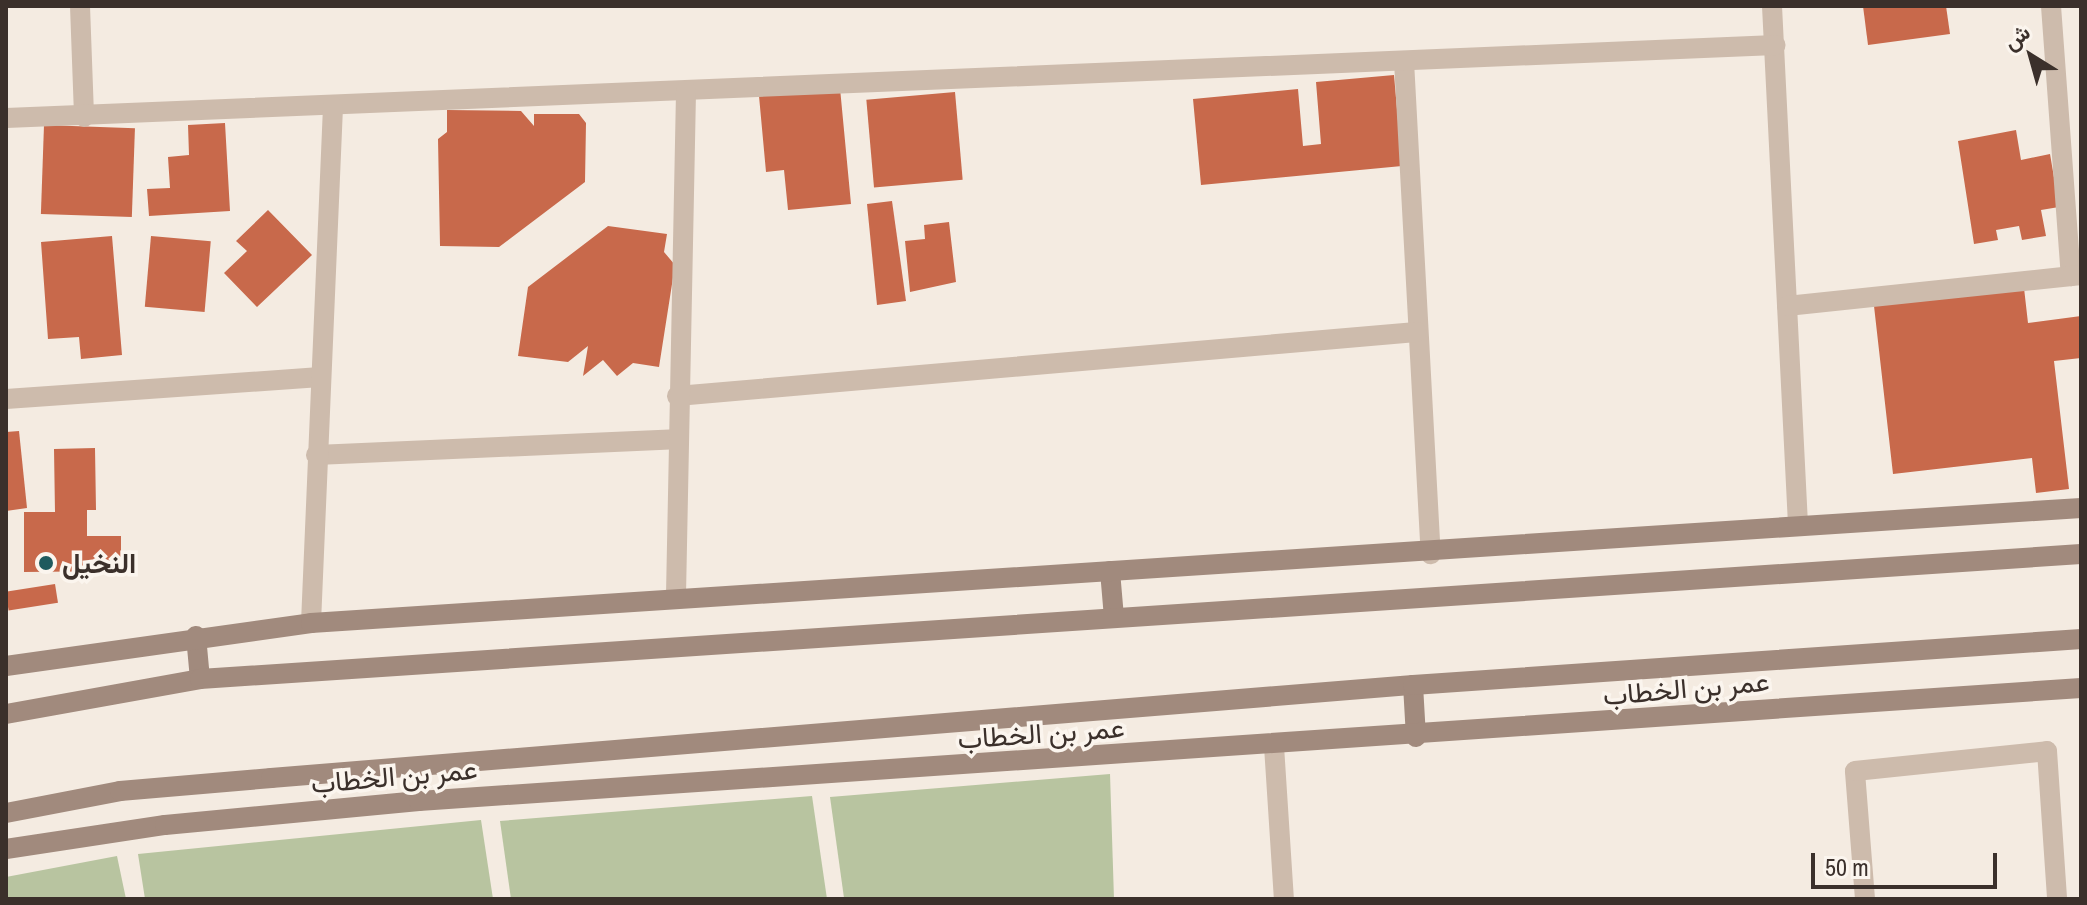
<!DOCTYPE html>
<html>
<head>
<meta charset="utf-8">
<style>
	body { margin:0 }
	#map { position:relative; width:2087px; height:905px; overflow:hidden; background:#f4ebe1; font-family:"Archivo Narrow",Vazirmatn,sans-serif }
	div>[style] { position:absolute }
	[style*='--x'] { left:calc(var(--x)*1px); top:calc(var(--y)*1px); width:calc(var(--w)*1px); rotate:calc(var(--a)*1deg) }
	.green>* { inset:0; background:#b8c4a0 }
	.building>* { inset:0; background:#c8694b; transform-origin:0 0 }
	.street>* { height:20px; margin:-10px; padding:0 10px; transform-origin:10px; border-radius:10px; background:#cdbbac }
	.secondary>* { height:20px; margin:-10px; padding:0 10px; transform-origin:10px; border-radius:10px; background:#a18a7d }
	.dots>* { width:22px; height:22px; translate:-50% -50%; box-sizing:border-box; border:4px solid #fbf5ee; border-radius:50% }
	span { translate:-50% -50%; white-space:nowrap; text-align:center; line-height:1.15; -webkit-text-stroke:7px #fbf5ee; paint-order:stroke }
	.poi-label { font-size:28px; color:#3b302b; font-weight:700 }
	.left { translate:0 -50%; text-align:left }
	.street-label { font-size:28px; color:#3b302b }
	.frame { position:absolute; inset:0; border:8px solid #3b302b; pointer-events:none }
	.north { position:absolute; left:1991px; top:16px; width:80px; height:80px; -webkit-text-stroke:6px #fbf5ee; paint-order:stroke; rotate:323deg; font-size:22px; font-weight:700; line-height:32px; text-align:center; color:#3b302b }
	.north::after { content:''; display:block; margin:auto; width:28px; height:36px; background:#3b302b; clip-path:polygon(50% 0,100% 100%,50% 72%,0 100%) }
	.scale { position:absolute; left:1811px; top:853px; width:186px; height:36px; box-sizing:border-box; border:4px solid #3b302b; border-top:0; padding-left:10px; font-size:24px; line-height:28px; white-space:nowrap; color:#3b302b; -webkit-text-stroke:6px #fbf5ee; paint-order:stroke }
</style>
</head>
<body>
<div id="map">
	<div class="green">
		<div style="clip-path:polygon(1110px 774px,1114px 899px,844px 898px,830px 797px)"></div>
		<div style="clip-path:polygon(812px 796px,827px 899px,511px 899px,500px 821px)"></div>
		<div style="clip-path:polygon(481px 820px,493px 899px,145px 899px,138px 854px)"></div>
		<div style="clip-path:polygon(117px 856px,126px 899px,6px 899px,6px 877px)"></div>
	</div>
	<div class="building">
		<div style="clip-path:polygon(1863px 6px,1946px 6px,1950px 34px,1868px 45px)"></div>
		<div style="clip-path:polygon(1394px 75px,1402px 166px,1201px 185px,1193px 99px,1298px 89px,1303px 146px,1321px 144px,1316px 82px)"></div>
		<div style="clip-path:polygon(840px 88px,851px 204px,788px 210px,784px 170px,766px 172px,759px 96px)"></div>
		<div style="left:955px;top:92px;width:88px;height:89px;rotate:85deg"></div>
		<div style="clip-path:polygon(447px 110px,521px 111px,534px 126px,534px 114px,579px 114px,586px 123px,585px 182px,499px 247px,440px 246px,438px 139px,447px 132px)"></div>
		<div style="clip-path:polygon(225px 123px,230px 211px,149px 216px,147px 189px,170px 188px,168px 157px,189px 155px,188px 125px)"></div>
		<div style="left:44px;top:125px;width:91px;height:89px;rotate:2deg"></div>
		<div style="clip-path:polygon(2016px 130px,2021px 160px,2050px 154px,2059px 207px,2041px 210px,2046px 236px,2022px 240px,2019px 226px,1996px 230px,1998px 240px,1974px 244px,1958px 141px)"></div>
		<div style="clip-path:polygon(892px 201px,906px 301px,877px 305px,867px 204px)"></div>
		<div style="clip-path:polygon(268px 210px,312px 255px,257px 307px,224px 273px,247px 251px,236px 241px)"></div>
		<div style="clip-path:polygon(949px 222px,956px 282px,910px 292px,905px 241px,925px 239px,924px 225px)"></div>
		<div style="clip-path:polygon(608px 226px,667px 234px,664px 252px,675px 265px,659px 367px,633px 363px,617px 376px,603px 360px,583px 376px,588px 346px,568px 362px,518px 356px,528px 287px)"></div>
		<div style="clip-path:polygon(112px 236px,122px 355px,81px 359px,79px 337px,48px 339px,41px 242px)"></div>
		<div style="left:151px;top:236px;width:60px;height:71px;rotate:5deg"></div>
		<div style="clip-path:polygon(2024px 288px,2028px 323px,2081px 316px,2081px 358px,2054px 361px,2069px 489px,2036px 493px,2032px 458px,1893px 474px,1874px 306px)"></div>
		<div style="clip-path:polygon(19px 431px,27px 508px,6px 511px,6px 432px)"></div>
		<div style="clip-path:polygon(95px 448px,96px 510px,87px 510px,87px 536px,121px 536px,121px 571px,24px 572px,24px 512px,55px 512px,54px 449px)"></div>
		<div style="left:55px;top:584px;width:19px;height:50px;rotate:81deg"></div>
	</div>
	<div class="street">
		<div style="--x:80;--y:6;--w:111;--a:87.9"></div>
		<div style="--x:1772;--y:6;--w:520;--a:87.13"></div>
		<div style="--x:2051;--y:6;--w:271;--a:85.8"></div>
		<div style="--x:1404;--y:61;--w:494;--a:86.9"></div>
		<div style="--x:6;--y:118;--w:1771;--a:-2.36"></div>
		<div style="--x:1787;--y:306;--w:296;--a:-6"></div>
		<div style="--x:677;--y:396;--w:742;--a:-4.95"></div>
		<div style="--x:6;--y:399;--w:315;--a:-4"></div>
		<div style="--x:316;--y:455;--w:360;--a:-2.5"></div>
		<div style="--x:676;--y:595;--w:504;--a:-88.86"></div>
		<div style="--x:311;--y:623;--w:517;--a:-87.56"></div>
		<div style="--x:1274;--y:746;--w:153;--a:86.3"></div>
		<div style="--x:1865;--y:899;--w:128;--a:-94.5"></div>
		<div style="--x:1855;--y:771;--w:193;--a:-5.9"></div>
		<div style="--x:2047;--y:751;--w:148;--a:86.1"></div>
	</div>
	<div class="secondary">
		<div style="--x:1110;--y:571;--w:47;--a:85.1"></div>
		<div style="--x:196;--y:636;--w:43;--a:84.7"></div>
		<div style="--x:6;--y:666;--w:308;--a:-8"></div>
		<div style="--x:311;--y:623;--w:1774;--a:-3.72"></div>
		<div style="--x:1413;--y:685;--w:52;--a:86.7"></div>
		<div style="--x:6;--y:714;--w:197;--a:-10.2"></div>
		<div style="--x:200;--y:679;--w:1885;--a:-3.8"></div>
		<div style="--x:6;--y:813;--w:116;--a:-10.9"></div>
		<div style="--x:120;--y:791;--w:152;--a:-4.9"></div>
		<div style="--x:271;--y:778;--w:1146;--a:-4.66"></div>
		<div style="--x:1413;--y:685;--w:670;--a:-3.94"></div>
		<div style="--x:6;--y:849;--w:161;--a:-8.6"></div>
		<div style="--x:165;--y:825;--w:255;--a:-5.4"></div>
		<div style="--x:419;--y:801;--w:1666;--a:-3.89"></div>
	</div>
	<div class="dots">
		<div style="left:46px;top:563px;background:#1f5a5e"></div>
	</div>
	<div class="poi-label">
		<span class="left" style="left:62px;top:563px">النخيل</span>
	</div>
	<div class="street-label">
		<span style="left:1686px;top:688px;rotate:-5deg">عمر بن الخطاب</span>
		<span style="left:1041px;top:733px;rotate:-4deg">عمر بن الخطاب</span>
		<span style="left:394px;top:776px;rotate:-5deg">عمر بن الخطاب</span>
	</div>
	<div class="frame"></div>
	<div class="north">ش</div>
	<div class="scale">50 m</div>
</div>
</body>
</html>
